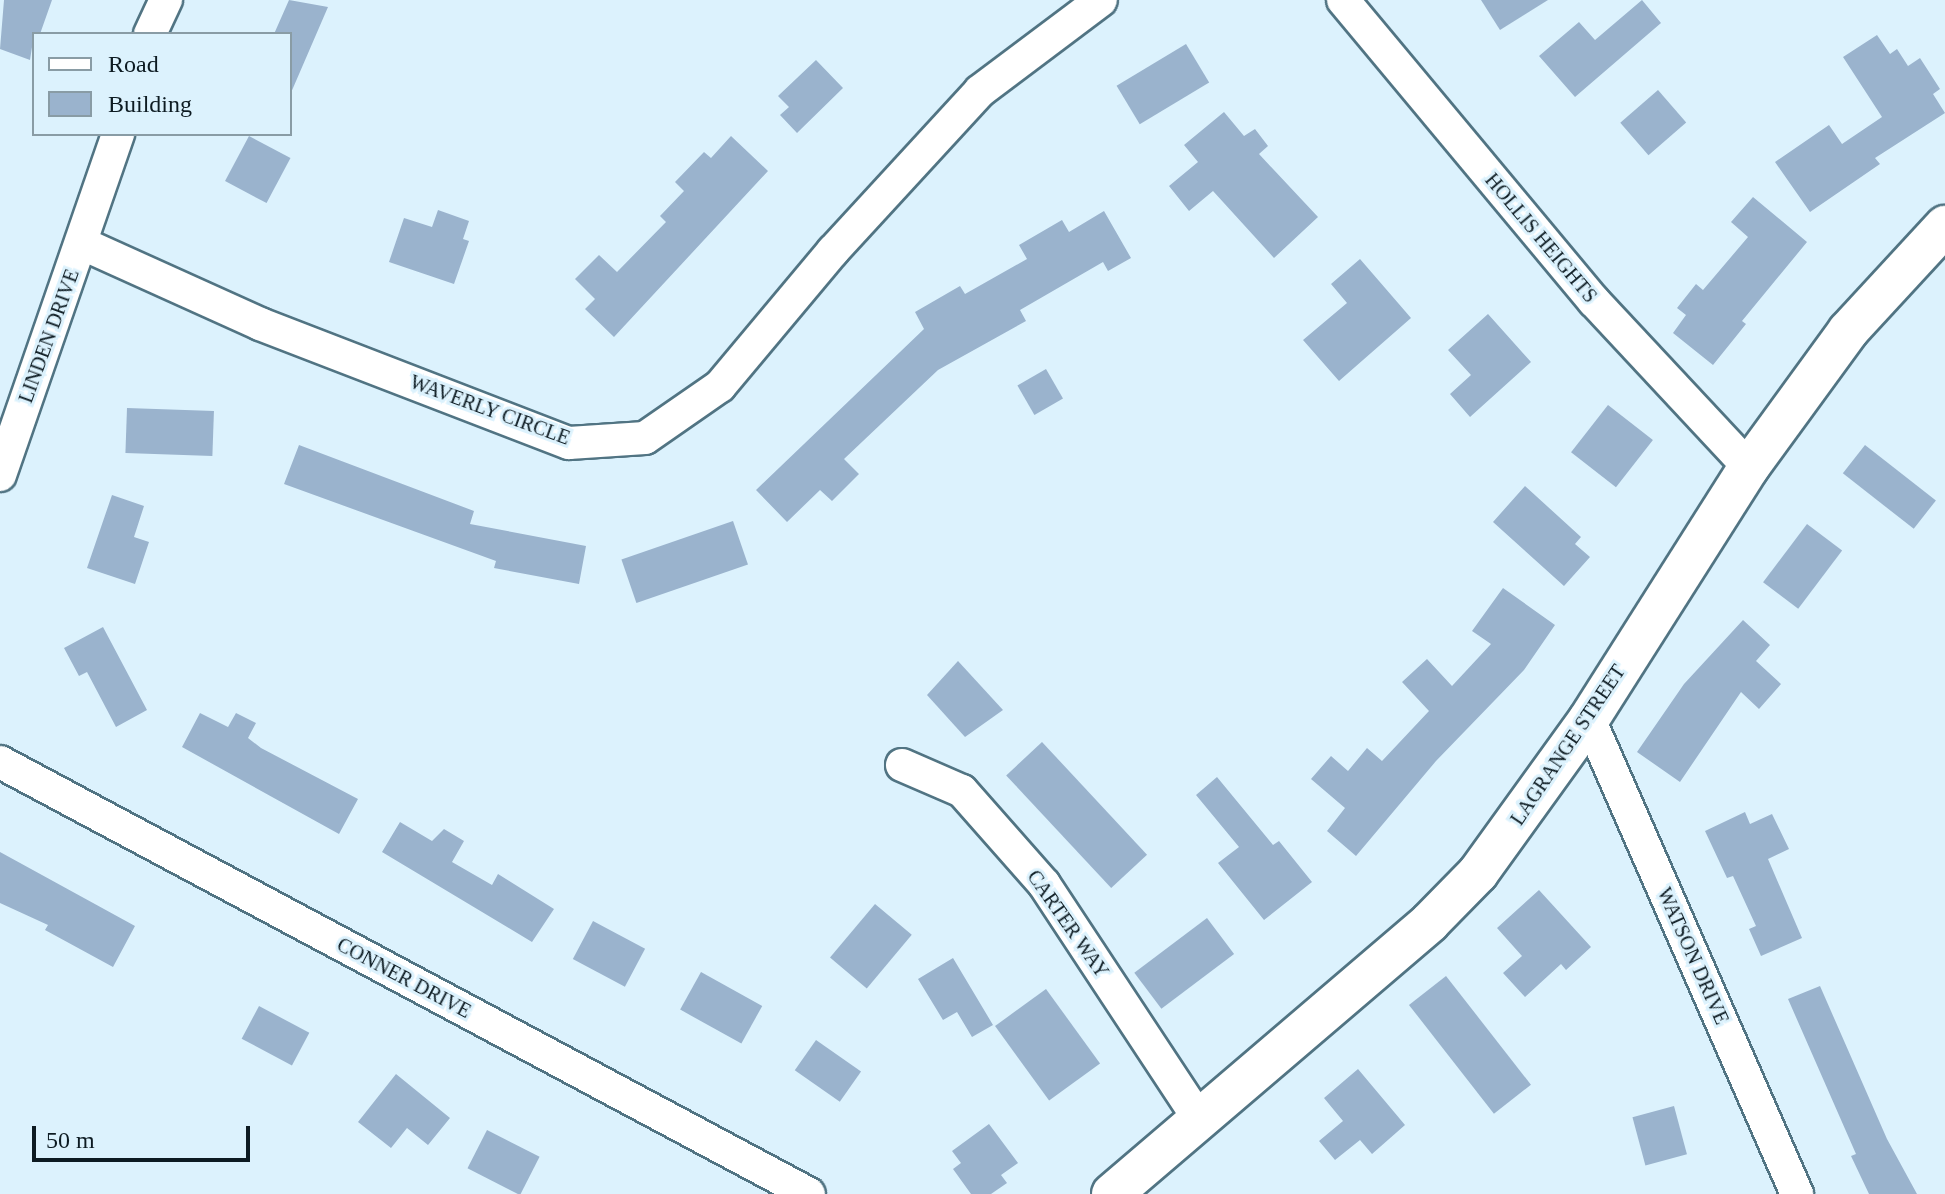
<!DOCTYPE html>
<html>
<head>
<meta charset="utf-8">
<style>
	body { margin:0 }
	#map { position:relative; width:1945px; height:1194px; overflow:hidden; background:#dcf2fd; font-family:Georgia,serif }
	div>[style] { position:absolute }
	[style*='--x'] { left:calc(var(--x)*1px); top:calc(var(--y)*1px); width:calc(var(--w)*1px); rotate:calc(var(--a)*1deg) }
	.building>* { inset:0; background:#9ab3cd; transform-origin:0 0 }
	.roads { filter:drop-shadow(2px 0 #517483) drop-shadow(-2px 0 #517483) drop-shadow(0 2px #517483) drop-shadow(0 -2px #517483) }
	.minor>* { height:32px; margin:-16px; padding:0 16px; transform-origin:16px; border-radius:16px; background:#fff }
	.tertiary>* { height:40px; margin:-20px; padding:0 20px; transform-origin:20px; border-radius:20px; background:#fff }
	span { translate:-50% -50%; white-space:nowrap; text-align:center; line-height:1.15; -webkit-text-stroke:6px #dcf2fd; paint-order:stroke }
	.street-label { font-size:20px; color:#0d1b22 }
	.legend { position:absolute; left:32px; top:32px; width:260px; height:104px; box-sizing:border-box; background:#dcf2fd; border:2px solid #899ca5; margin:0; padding:10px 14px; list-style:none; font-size:24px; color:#0d1b22 }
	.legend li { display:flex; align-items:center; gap:16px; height:40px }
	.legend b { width:40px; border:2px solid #899ca5 }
	.scale { position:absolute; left:32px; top:1126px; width:218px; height:36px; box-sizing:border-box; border:4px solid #0d1b22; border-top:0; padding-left:10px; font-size:24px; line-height:28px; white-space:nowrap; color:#0d1b22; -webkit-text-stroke:6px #dcf2fd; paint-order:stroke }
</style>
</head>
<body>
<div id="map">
	<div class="building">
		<div style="clip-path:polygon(4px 0,52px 0,40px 34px,34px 34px,30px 60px,0 49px)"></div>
		<div style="clip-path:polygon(289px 0,328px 7px,290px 95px,290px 34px,274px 34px)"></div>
		<div style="clip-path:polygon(1481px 0,1548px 0,1500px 30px)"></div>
		<div style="clip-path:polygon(1642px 0,1661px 23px,1575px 97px,1539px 56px,1579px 22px,1595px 40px)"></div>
		<div style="clip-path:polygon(1877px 35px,1890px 54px,1897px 49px,1908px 66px,1920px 58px,1940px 89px,1933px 94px,1945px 113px,1875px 158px,1880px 164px,1810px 212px,1775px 162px,1829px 125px,1842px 144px,1882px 117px,1843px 57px)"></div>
		<div style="left:1186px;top:44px;width:45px;height:81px;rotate:59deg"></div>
		<div style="clip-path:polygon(816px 60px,843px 88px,797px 133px,780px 115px,789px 107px,778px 96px)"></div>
		<div style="left:1658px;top:90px;width:43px;height:50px;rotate:49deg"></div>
		<div style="clip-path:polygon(1224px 112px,1244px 136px,1255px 129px,1268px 146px,1259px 154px,1318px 217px,1274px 258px,1213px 191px,1189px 211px,1169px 186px,1198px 162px,1184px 145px)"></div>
		<div style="left:249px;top:136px;width:47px;height:51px;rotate:28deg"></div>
		<div style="clip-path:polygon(731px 136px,768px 171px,614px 337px,585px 309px,595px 299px,575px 279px,599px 255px,617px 272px,666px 222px,660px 216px,684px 191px,675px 182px,704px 152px,711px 158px)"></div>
		<div style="clip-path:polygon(1753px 197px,1807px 242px,1742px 321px,1746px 324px,1713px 365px,1673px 333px,1686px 315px,1677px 308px,1696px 284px,1703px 290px,1748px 237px,1731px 222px)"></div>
		<div style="clip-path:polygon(438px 210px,469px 221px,463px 239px,469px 241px,454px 284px,389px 262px,404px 218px,432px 227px)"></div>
		<div style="clip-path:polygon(1104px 211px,1131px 258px,1108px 271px,1103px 262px,1020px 310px,1026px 321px,938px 370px,844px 459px,859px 474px,832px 501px,820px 490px,787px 522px,756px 490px,924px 329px,915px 312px,960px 286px,965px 294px,1027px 259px,1019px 245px,1062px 220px,1069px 232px)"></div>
		<div style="clip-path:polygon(1360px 259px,1411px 318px,1339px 381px,1303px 340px,1347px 303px,1331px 284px)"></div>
		<div style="clip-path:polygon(1488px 314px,1531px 362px,1470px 417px,1450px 394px,1471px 375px,1448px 350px)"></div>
		<div style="left:1046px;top:369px;width:34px;height:33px;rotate:60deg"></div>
		<div style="left:1608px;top:405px;width:57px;height:60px;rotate:38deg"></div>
		<div style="left:127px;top:408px;width:87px;height:45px;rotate:2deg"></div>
		<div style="clip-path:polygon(299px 445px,474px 511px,470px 524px,586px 546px,579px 584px,494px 568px,496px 561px,284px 484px)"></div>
		<div style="left:1865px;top:445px;width:90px;height:36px;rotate:38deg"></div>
		<div style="clip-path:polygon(1525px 486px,1581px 537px,1575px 544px,1590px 557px,1564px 586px,1493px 522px)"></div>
		<div style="clip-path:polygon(112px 495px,144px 506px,134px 537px,149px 542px,135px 584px,87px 568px)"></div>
		<div style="left:733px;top:521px;width:46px;height:118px;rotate:71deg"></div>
		<div style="left:1807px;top:524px;width:44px;height:73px;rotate:37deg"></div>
		<div style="clip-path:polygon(1503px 588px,1555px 625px,1524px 670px,1436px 761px,1356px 856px,1327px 831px,1345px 808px,1311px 779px,1331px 756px,1348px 771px,1367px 748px,1382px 761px,1429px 711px,1402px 682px,1427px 659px,1452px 686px,1491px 644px,1472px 631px)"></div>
		<div style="clip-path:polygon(1743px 620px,1770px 645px,1756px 661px,1781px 684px,1759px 709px,1741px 692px,1680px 782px,1637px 752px,1684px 684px)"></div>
		<div style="clip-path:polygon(103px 627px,147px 710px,116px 727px,87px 672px,79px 676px,64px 648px)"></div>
		<div style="clip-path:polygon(958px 661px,1003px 710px,965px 737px,927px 695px)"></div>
		<div style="clip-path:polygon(200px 713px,228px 727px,236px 713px,256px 723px,248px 738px,261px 748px,358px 799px,339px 834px,182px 747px)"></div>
		<div style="left:1042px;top:742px;width:154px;height:49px;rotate:47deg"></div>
		<div style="clip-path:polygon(1217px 777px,1273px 845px,1279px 841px,1312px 882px,1264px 920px,1218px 863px,1239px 847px,1196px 795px)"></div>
		<div style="clip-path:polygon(1745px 812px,1750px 824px,1772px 814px,1789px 849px,1768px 859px,1802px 938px,1761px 956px,1749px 929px,1756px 926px,1733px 876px,1727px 878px,1705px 831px)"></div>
		<div style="clip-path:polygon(400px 822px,432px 841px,444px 829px,464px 841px,452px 862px,492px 885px,498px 874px,554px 909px,532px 942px,382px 852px)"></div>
		<div style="clip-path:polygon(0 852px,135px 926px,113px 967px,45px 930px,48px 925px,0 903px)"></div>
		<div style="clip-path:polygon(1539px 890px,1591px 947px,1566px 970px,1561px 964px,1525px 997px,1503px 973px,1522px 956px,1497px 928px)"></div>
		<div style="left:875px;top:904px;width:48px;height:70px;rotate:40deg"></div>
		<div style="left:1207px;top:918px;width:45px;height:91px;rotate:53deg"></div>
		<div style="left:593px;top:921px;width:59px;height:43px;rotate:28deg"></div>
		<div style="clip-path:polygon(953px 958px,993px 1025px,972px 1037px,957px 1012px,943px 1020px,918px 979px)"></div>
		<div style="left:701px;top:972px;width:70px;height:43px;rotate:29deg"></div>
		<div style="left:1446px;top:976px;width:138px;height:47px;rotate:52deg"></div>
		<div style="clip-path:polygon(1820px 986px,1887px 1139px,1917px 1194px,1869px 1194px,1851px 1156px,1856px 1154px,1788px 999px)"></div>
		<div style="left:1046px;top:989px;width:92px;height:63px;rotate:54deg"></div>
		<div style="left:259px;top:1006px;width:57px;height:37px;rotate:28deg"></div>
		<div style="left:816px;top:1040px;width:55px;height:37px;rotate:35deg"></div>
		<div style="clip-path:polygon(1358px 1069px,1405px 1125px,1372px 1154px,1360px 1140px,1335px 1160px,1319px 1141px,1343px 1121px,1324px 1098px)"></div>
		<div style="clip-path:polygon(396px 1074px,450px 1118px,428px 1145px,407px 1128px,391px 1148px,358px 1122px)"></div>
		<div style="left:1674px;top:1106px;width:50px;height:43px;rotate:75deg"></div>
		<div style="clip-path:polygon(989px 1124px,1018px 1163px,1001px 1175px,1007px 1183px,991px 1194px,971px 1194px,953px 1169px,961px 1163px,952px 1151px)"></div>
		<div style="left:487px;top:1130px;width:59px;height:43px;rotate:27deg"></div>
	</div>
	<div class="roads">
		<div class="minor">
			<div style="--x:1343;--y:0;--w:392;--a:50.2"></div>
			<div style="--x:1594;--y:301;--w:227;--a:47"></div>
			<div style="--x:150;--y:34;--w:38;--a:-65"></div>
			<div style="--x:83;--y:244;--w:194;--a:24.3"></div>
			<div style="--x:260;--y:324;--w:331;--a:21.1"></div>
			<div style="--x:569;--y:443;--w:76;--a:-3.8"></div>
			<div style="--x:645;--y:438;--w:91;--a:-34.7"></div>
			<div style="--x:720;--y:386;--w:176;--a:-50.1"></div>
			<div style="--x:833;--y:251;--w:217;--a:-47.4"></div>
			<div style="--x:980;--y:91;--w:151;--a:-36.9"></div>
			<div style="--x:0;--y:475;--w:361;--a:-70.9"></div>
			<div style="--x:1589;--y:719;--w:519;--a:66.35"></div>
			<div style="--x:0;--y:762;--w:917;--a:28.1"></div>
			<div style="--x:902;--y:765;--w:65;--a:23.4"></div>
			<div style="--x:962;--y:791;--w:124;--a:48.6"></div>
			<div style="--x:1044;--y:884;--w:282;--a:56.6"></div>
		</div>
		<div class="tertiary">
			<div style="--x:1112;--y:1194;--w:418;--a:-40.5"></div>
			<div style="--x:1430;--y:922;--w:69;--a:-45.6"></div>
			<div style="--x:1478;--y:873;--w:190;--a:-54.2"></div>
			<div style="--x:1589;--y:719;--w:299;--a:-57.6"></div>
			<div style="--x:1749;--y:467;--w:168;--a:-53.9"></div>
			<div style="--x:1848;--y:331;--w:143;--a:-47.3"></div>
		</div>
	</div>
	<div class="street-label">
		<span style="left:1541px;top:238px;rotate:50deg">HOLLIS HEIGHTS</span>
		<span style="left:49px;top:336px;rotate:-70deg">LINDEN DRIVE</span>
		<span style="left:490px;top:410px;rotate:20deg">WAVERLY CIRCLE</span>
		<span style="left:1568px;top:745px;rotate:-56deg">LAGRANGE STREET</span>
		<span style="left:1068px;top:924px;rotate:55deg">CARTER WAY</span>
		<span style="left:1693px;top:956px;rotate:66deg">WATSON DRIVE</span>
		<span style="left:404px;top:978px;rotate:28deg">CONNER DRIVE</span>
	</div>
	<ul class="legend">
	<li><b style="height:10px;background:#fff"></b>Road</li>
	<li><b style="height:22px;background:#9ab3cd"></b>Building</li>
	</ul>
	<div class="scale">50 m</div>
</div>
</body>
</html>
